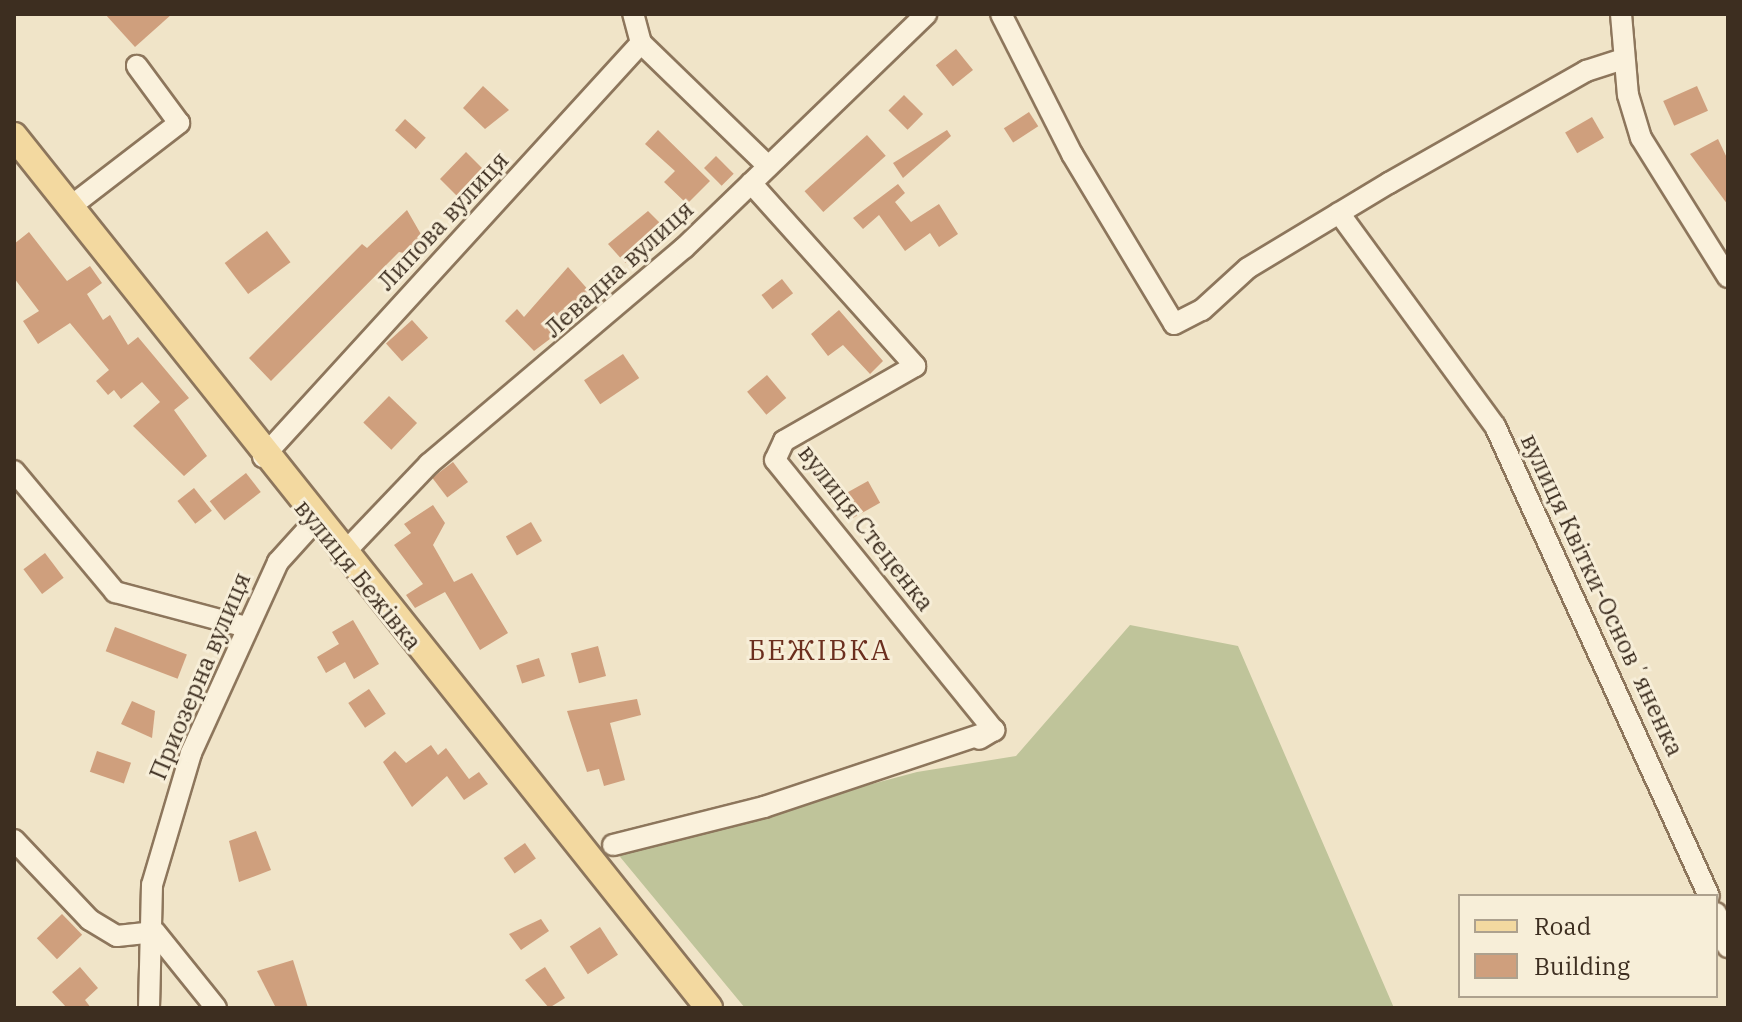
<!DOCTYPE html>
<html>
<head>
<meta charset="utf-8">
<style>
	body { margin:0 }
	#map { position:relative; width:1742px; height:1022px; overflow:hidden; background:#f0e4c8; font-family:"IBM Plex Serif",serif }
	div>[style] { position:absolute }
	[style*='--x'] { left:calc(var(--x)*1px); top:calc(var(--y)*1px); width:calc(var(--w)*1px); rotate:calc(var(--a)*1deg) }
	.cemetery>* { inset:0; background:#bfc49a }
	.building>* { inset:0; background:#cf9f7d; transform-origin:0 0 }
	.roads { filter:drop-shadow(2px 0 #8d765c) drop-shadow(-2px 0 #8d765c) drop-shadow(0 2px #8d765c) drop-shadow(0 -2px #8d765c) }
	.minor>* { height:20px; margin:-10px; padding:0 10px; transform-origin:10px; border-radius:10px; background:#faf1dc }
	.major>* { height:26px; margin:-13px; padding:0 13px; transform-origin:13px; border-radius:13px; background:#f3d9a0 }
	span { translate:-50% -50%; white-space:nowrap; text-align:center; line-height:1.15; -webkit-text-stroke:6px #f7eed8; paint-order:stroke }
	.street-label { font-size:24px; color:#3d2e20 }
	.quarter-label { font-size:28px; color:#6b2e1e; letter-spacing:2px }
	.frame { position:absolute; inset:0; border:16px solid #3d2e20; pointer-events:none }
	.legend { position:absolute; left:1458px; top:894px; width:260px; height:104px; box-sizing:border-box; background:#f7eed8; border:2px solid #ada18e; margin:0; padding:10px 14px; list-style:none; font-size:24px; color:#3d2e20 }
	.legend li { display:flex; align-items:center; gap:16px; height:40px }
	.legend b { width:40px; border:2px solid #ada18e }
</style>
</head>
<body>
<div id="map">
	<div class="cemetery">
		<div style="clip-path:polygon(1130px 625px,1238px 646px,1394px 1008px,745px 1008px,616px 852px,917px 772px,1016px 756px)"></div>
	</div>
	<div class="building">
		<div style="clip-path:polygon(105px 14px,172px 14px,135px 47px)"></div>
		<div style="left:956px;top:49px;width:27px;height:26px;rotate:51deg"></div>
		<div style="clip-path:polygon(483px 86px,509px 110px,485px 129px,463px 108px)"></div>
		<div style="left:1697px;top:86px;width:27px;height:37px;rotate:66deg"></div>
		<div style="left:904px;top:95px;width:27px;height:22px;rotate:45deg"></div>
		<div style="left:1029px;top:112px;width:17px;height:30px;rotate:57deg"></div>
		<div style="left:1592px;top:117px;width:24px;height:31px;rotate:60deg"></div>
		<div style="left:405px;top:119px;width:28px;height:15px;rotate:42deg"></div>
		<div style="clip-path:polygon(658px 130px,710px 181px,687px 204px,664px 182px,675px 171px,645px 144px)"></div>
		<div style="clip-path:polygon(947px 130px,951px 136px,903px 178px,893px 163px)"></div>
		<div style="left:867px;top:135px;width:28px;height:84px;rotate:48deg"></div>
		<div style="clip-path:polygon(1718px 139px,1728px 160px,1728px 205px,1690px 154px)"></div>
		<div style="clip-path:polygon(466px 152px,484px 170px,468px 186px,477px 195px,466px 205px,440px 179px)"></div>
		<div style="left:716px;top:156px;width:25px;height:17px;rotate:45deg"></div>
		<div style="clip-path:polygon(898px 184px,905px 193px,895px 202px,911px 222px,939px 204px,958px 234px,939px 247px,930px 233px,905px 251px,879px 215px,863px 229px,853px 218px)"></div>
		<div style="clip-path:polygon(407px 210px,426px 243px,413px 255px,399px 252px,271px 381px,249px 358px,362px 244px,367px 248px)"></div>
		<div style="clip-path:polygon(648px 211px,670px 233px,625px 263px,608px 244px)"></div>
		<div style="left:267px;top:231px;width:39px;height:53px;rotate:53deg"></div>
		<div style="clip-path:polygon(29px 232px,67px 281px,90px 266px,102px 283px,87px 294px,103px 320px,110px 315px,128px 345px,138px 337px,189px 398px,174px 410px,207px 456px,184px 476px,133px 426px,160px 402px,142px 382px,121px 399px,114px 390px,108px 395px,96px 381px,109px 370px,70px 323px,38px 344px,23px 321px,39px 311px,14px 278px,14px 244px)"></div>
		<div style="clip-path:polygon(568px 267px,591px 293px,565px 317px,571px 323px,534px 351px,505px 321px,517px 309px,524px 317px)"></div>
		<div style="left:782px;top:279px;width:18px;height:26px;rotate:52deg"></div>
		<div style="clip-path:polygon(839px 310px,883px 361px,870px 374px,843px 345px,828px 356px,811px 334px)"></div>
		<div style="left:412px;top:320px;width:24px;height:35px;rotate:48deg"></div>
		<div style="left:623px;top:354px;width:29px;height:47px;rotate:56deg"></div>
		<div style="left:767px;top:375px;width:30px;height:26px;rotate:50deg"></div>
		<div style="left:389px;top:396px;width:39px;height:37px;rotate:44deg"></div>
		<div style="left:453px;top:462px;width:25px;height:26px;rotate:53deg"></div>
		<div style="left:824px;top:463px;width:17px;height:14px;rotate:57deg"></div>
		<div style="left:246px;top:473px;width:24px;height:46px;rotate:52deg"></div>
		<div style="left:868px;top:481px;width:25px;height:31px;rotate:61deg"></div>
		<div style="left:194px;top:488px;width:29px;height:21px;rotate:52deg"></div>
		<div style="clip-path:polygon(433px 505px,445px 523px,433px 545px,454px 582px,472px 573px,508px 633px,480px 650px,445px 592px,415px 608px,406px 595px,423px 584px,394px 545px,411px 533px,404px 524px)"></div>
		<div style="left:531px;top:522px;width:22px;height:29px;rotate:60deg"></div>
		<div style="left:45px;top:553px;width:31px;height:27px;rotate:53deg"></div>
		<div style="clip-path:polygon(353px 620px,379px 664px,354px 679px,345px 662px,326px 673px,317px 657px,339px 644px,332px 632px)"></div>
		<div style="left:115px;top:627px;width:77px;height:26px;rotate:21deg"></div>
		<div style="left:598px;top:646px;width:31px;height:28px;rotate:75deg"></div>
		<div style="left:539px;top:658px;width:19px;height:24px;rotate:72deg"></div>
		<div style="left:369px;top:689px;width:30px;height:25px;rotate:56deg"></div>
		<div style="clip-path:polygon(637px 699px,641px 715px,610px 723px,625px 780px,604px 786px,599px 769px,587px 772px,567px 711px)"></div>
		<div style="clip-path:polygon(132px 701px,155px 711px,152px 738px,121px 724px)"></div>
		<div style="clip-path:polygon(431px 745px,438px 755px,446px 748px,469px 779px,479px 772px,488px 784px,464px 800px,447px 776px,412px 807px,383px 762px,395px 751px,406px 763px)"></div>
		<div style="left:97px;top:751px;width:36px;height:22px;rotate:19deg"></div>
		<div style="clip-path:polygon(256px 831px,271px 870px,239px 882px,229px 841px)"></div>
		<div style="left:525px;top:843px;width:19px;height:26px;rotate:55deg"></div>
		<div style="left:62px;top:914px;width:29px;height:35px;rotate:46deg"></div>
		<div style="clip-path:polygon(541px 919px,549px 931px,521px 950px,509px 934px)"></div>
		<div style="left:600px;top:927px;width:33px;height:36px;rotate:57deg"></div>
		<div style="clip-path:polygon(293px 960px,308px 1008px,276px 1008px,257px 971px)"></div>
		<div style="clip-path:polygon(80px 967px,98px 988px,85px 1000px,91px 1008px,67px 1008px,52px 992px)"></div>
		<div style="clip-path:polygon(545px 967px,565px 998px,549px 1008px,525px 980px)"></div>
	</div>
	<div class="roads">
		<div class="minor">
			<div style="--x:1001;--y:14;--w:157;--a:63.1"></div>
			<div style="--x:1072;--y:154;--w:198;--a:59"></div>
			<div style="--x:1174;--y:324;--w:31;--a:-27"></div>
			<div style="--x:1202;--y:310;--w:62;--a:-42.4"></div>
			<div style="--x:1248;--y:268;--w:165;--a:-31.1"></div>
			<div style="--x:1389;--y:183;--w:227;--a:-29.6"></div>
			<div style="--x:1586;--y:71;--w:40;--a:-18"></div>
			<div style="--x:1621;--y:14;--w:81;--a:85.1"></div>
			<div style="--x:1628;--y:95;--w:45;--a:73.2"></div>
			<div style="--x:1641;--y:138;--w:164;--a:58"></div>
			<div style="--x:641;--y:43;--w:177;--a:44.1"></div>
			<div style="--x:751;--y:183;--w:246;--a:48.1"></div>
			<div style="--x:915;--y:366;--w:151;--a:150.2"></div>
			<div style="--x:784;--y:441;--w:21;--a:115"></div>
			<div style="--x:775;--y:460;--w:348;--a:51"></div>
			<div style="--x:70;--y:207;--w:138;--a:-37.6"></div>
			<div style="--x:179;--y:123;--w:71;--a:-126.4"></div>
			<div style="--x:1339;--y:213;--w:264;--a:53.8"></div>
			<div style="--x:1495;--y:426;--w:516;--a:65.52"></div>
			<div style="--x:263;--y:457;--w:561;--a:-47.6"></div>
			<div style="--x:641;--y:43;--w:30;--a:-105"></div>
			<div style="--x:14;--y:471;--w:158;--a:50.1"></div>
			<div style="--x:115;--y:592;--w:137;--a:14.9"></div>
			<div style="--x:342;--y:555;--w:126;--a:-46.3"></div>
			<div style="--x:429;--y:464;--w:334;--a:-40.3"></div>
			<div style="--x:684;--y:248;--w:337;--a:-44"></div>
			<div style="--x:14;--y:840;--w:110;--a:46.5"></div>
			<div style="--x:90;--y:920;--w:31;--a:31"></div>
			<div style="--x:117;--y:936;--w:38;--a:-6"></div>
			<div style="--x:613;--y:845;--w:156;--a:-14.1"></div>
			<div style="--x:764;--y:807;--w:243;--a:-18.5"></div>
			<div style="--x:994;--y:730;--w:17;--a:149"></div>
			<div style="--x:1716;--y:913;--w:36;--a:71"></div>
			<div style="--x:155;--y:932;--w:97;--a:51.2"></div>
			<div style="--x:149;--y:1008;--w:123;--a:-88.6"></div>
			<div style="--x:152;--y:885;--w:138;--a:-73.5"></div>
			<div style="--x:191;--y:753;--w:210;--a:-65.5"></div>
			<div style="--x:278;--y:562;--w:57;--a:-47.9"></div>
		</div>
		<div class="major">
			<div style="--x:14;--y:136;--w:1115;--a:51.44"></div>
		</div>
	</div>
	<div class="street-label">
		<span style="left:443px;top:221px;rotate:-47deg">Липова вулиця</span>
		<span style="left:619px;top:269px;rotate:-42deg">Левадна вулиця</span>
		<span style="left:866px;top:528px;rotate:52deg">вулиця Стеценка</span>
		<span style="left:358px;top:575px;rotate:51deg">вулиця Бежівка</span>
		<span style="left:1602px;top:595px;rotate:65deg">вулиця Квітки-Основʼяненка</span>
		<span style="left:200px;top:676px;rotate:-67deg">Приозерна вулиця</span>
	</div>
	<div class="quarter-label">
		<span style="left:820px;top:650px">БЕЖІВКА</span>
	</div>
	<div class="frame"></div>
	<ul class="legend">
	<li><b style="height:10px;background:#f3d9a0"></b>Road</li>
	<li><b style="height:22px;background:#cf9f7d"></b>Building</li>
	</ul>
</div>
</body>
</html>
